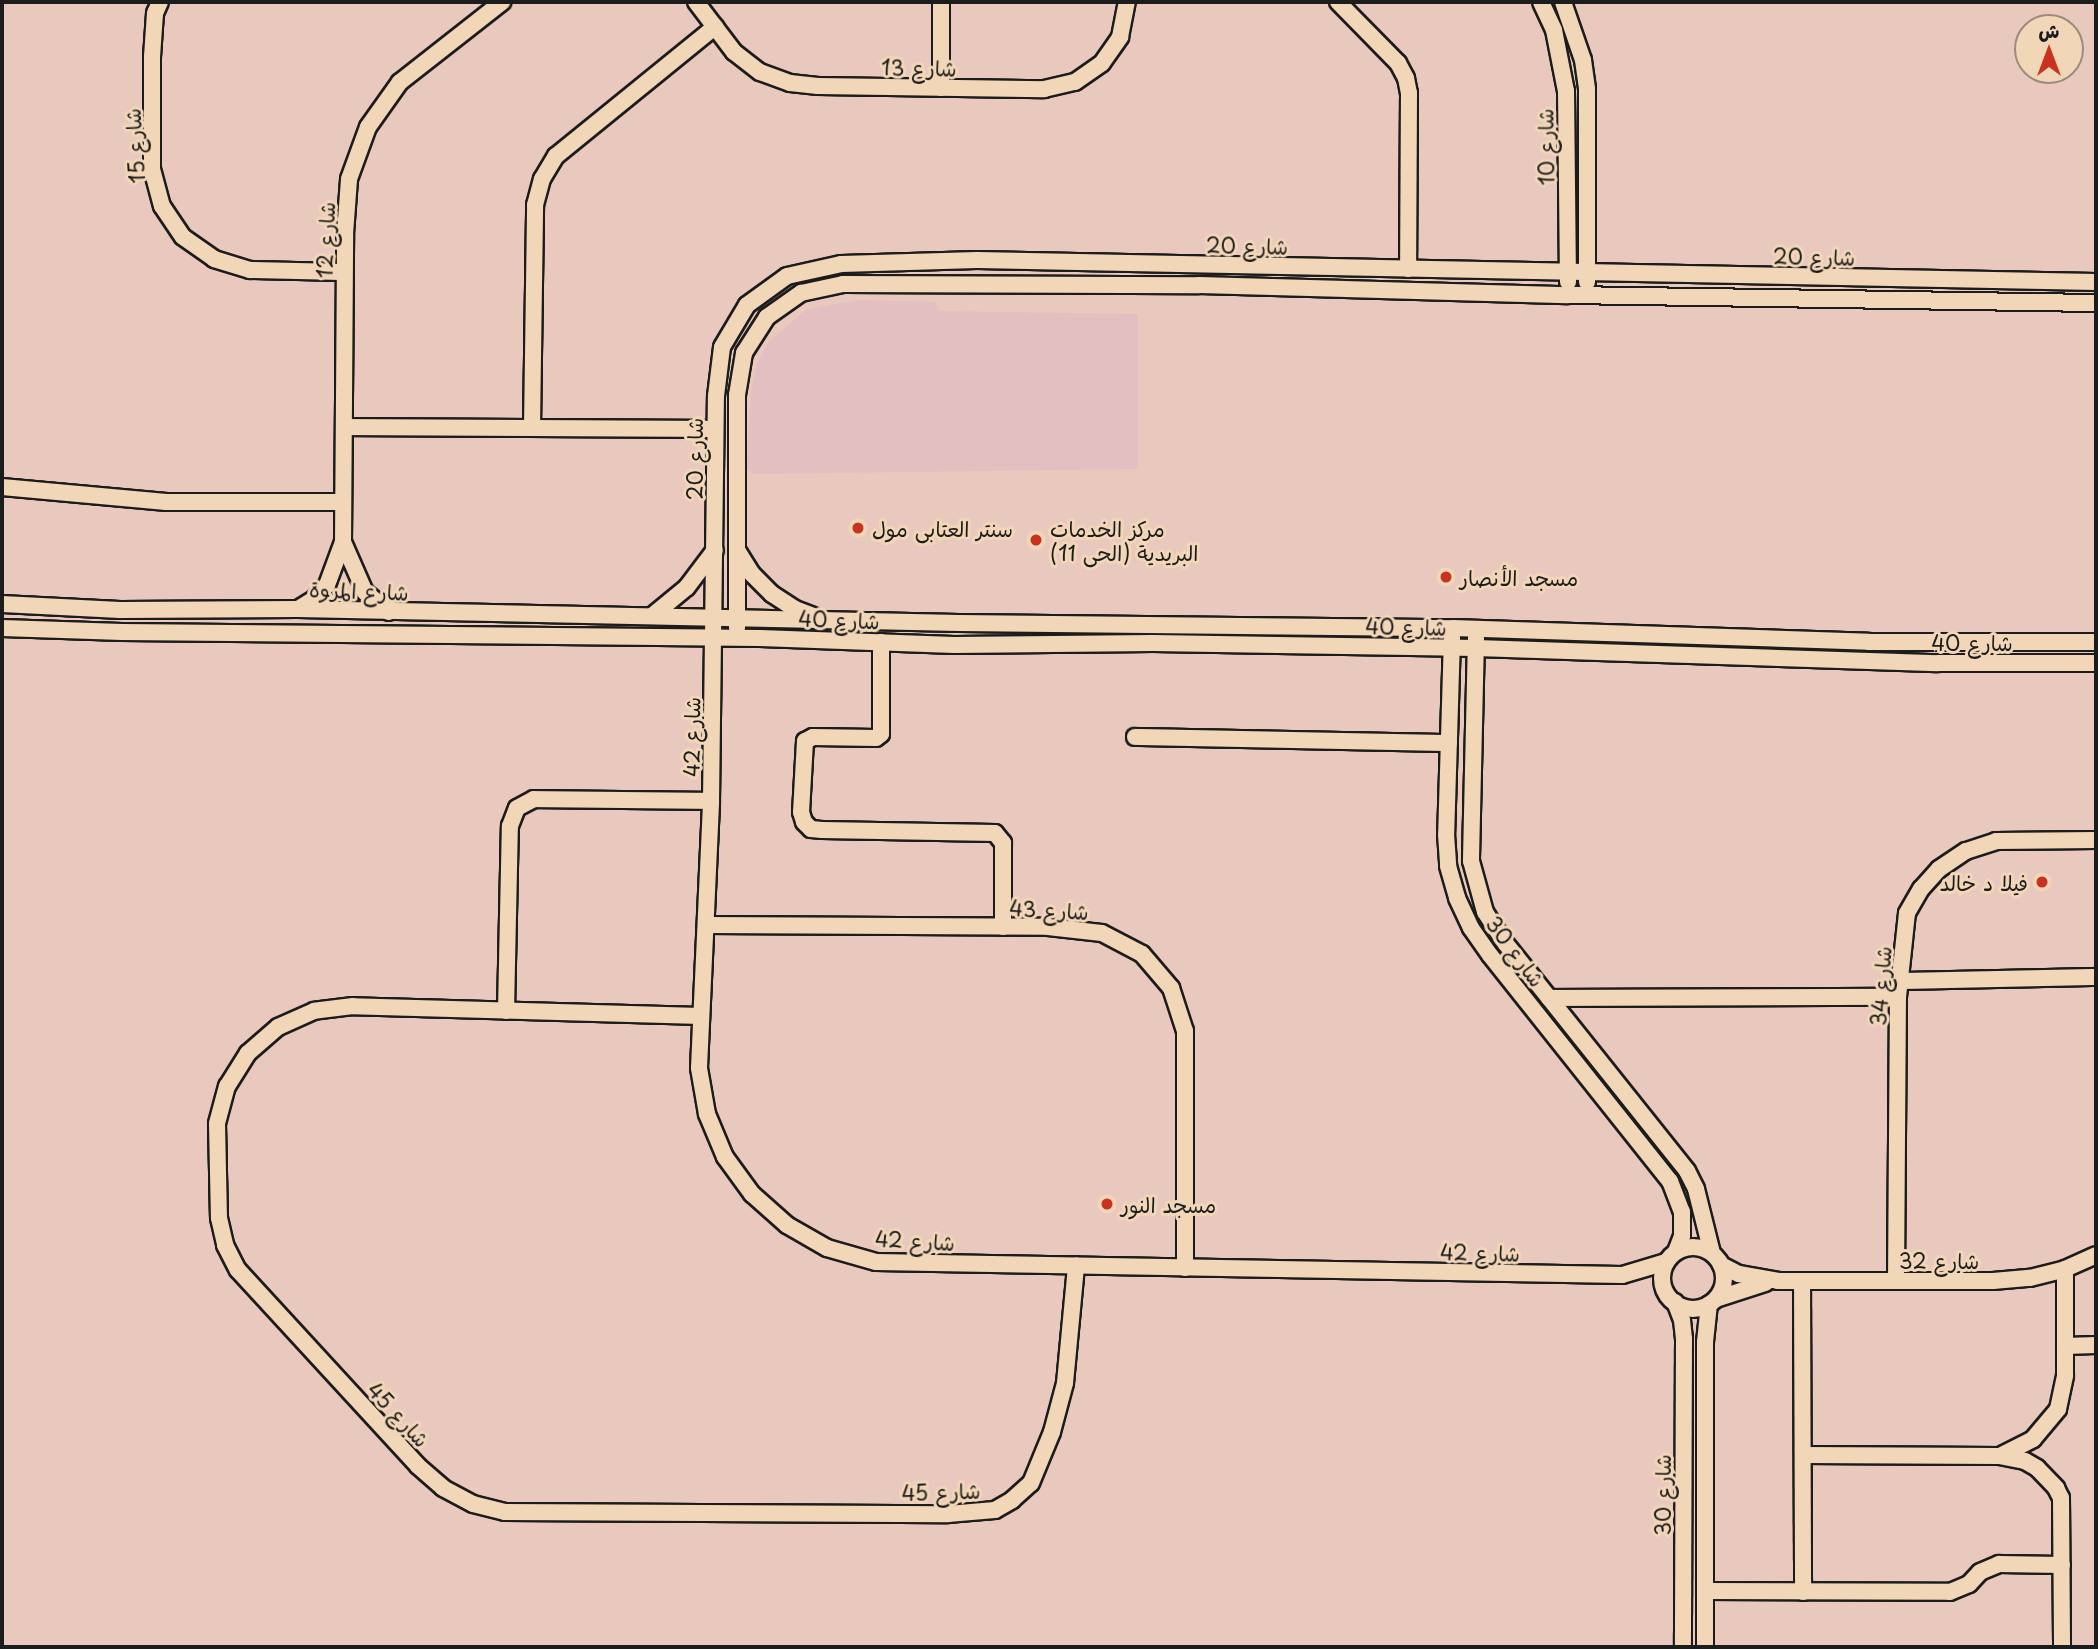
<!DOCTYPE html>
<html>
<head>
<meta charset="utf-8">
<style>
	body { margin:0 }
	#map { position:relative; width:2098px; height:1649px; overflow:hidden; background:#e9c8be; font-family:"Playpen Sans","Playpen Sans Arabic",sans-serif }
	div>[style] { position:absolute }
	[style*='--x'] { left:calc(var(--x)*1px); top:calc(var(--y)*1px); width:calc(var(--w)*1px); rotate:calc(var(--a)*1deg) }
	.built>* { inset:0; background:#e3bfc2 }
	.roads { filter:drop-shadow(2px 0 #1c1c1c) drop-shadow(-2px 0 #1c1c1c) drop-shadow(0 2px #1c1c1c) drop-shadow(0 -2px #1c1c1c) }
	.minor>* { height:16px; margin:-8px; padding:0 8px; transform-origin:8px; border-radius:8px; background:#f1d6b8 }
	.minor>.ring { margin:-8px; padding:0; box-sizing:content-box; background:none; border:16px solid #f1d6b8; border-radius:50% }
	.dots>* { width:19px; height:19px; translate:-50% -50%; box-sizing:border-box; border:4px solid #f1d6b8; border-radius:50% }
	span { translate:-50% -50%; white-space:nowrap; text-align:center; line-height:1.15; -webkit-text-stroke:6px #f1d6b8; paint-order:stroke }
	.street-label { font-size:21px; color:#1c1c1c }
	.poi-label { font-size:21px; color:#1c1c1c }
	.left { translate:0 -50%; text-align:left }
	.right { translate:-100% -50%; text-align:right }
	.frame { position:absolute; inset:0; border:4px solid #1c1c1c; pointer-events:none }
	.north { position:absolute; left:2014px; top:14px; width:70px; height:70px; box-sizing:border-box; background:#f1d6b8; border:2px solid #9c8c7a; border-radius:50%; rotate:0deg; font-size:19px; font-weight:700; line-height:28px; text-align:center; color:#1c1c1c }
	.north::after { content:''; display:block; margin:auto; width:24px; height:32px; background:#c8321e; clip-path:polygon(50% 0,100% 100%,50% 72%,0 100%) }
</style>
</head>
<body>
<div id="map">
	<div class="built">
		<div style="clip-path:polygon(857px 300px,935px 302px,940px 311px,1138px 314px,1138px 469px,754px 474px,747px 469px,751px 391px,757px 363px,768px 343px,805px 310px)"></div>
	</div>
	<div class="roads">
		<div class="minor">
			<div style="--x:160;--y:2;--w:12;--a:114"></div>
			<div style="--x:155;--y:13;--w:44;--a:93.9"></div>
			<div style="--x:152;--y:57;--w:112;--a:90"></div>
			<div style="--x:152;--y:169;--w:38;--a:75"></div>
			<div style="--x:162;--y:206;--w:37;--a:56"></div>
			<div style="--x:183;--y:237;--w:38;--a:35"></div>
			<div style="--x:214;--y:259;--w:38;--a:17"></div>
			<div style="--x:250;--y:270;--w:94;--a:1.2"></div>
			<div style="--x:696;--y:2;--w:63;--a:52.8"></div>
			<div style="--x:734;--y:52;--w:33;--a:38"></div>
			<div style="--x:760;--y:72;--w:32;--a:20"></div>
			<div style="--x:790;--y:83;--w:28;--a:6"></div>
			<div style="--x:818;--y:86;--w:226;--a:0.8"></div>
			<div style="--x:1044;--y:89;--w:32;--a:-13"></div>
			<div style="--x:1075;--y:82;--w:33;--a:-35"></div>
			<div style="--x:1102;--y:63;--w:32;--a:-55"></div>
			<div style="--x:1120;--y:37;--w:36;--a:-79"></div>
			<div style="--x:941;--y:2;--w:86;--a:90"></div>
			<div style="--x:1338;--y:2;--w:86;--a:45.5"></div>
			<div style="--x:1398;--y:63;--w:17;--a:62"></div>
			<div style="--x:1406;--y:78;--w:15;--a:79"></div>
			<div style="--x:1409;--y:93;--w:176;--a:90.3"></div>
			<div style="--x:1541;--y:2;--w:31;--a:65"></div>
			<div style="--x:1554;--y:30;--w:62;--a:78.9"></div>
			<div style="--x:1566;--y:91;--w:191;--a:89.4"></div>
			<div style="--x:1563;--y:2;--w:61;--a:71"></div>
			<div style="--x:1583;--y:60;--w:29;--a:82"></div>
			<div style="--x:1587;--y:89;--w:193;--a:90"></div>
			<div style="--x:344;--y:427;--w:371;--a:0.3"></div>
			<div style="--x:532;--y:428;--w:223;--a:-89.2"></div>
			<div style="--x:535;--y:205;--w:27;--a:-75"></div>
			<div style="--x:542;--y:179;--w:27;--a:-59"></div>
			<div style="--x:556;--y:156;--w:205;--a:-39.1"></div>
			<div style="--x:2;--y:487;--w:165;--a:5.2"></div>
			<div style="--x:166;--y:502;--w:177;--a:0"></div>
			<div style="--x:343;--y:542;--w:55;--a:66.3"></div>
			<div style="--x:365;--y:592;--w:31;--a:40"></div>
			<div style="--x:737;--y:550;--w:28;--a:58"></div>
			<div style="--x:752;--y:574;--w:28;--a:45"></div>
			<div style="--x:772;--y:594;--w:27;--a:33"></div>
			<div style="--x:795;--y:609;--w:19;--a:21"></div>
			<div style="--x:2;--y:604;--w:118;--a:2.9"></div>
			<div style="--x:120;--y:610;--w:178;--a:-0.3"></div>
			<div style="--x:298;--y:609;--w:661;--a:1.21"></div>
			<div style="--x:959;--y:623;--w:494;--a:0.6"></div>
			<div style="--x:1453;--y:628;--w:416;--a:1.9"></div>
			<div style="--x:1869;--y:642;--w:227;--a:0"></div>
			<div style="--x:298;--y:609;--w:19;--a:-32"></div>
			<div style="--x:314;--y:599;--w:19;--a:-47"></div>
			<div style="--x:327;--y:585;--w:46;--a:-69.6"></div>
			<div style="--x:343;--y:542;--w:308;--a:-89.6"></div>
			<div style="--x:345;--y:234;--w:55;--a:-85.8"></div>
			<div style="--x:349;--y:179;--w:55;--a:-69.9"></div>
			<div style="--x:368;--y:127;--w:55;--a:-54.6"></div>
			<div style="--x:400;--y:82;--w:130;--a:-38.1"></div>
			<div style="--x:652;--y:616;--w:45;--a:-39.6"></div>
			<div style="--x:687;--y:587;--w:46;--a:-52.9"></div>
			<div style="--x:2;--y:628;--w:120;--a:1.9"></div>
			<div style="--x:122;--y:632;--w:638;--a:0.54"></div>
			<div style="--x:760;--y:638;--w:194;--a:2.1"></div>
			<div style="--x:954;--y:645;--w:199;--a:-0.6"></div>
			<div style="--x:1153;--y:643;--w:323;--a:0.9"></div>
			<div style="--x:1476;--y:648;--w:462;--a:1.9"></div>
			<div style="--x:1938;--y:663;--w:158;--a:0"></div>
			<div style="--x:737;--y:628;--w:233;--a:-90"></div>
			<div style="--x:737;--y:395;--w:43;--a:-80.5"></div>
			<div style="--x:744;--y:353;--w:43;--a:-57.4"></div>
			<div style="--x:767;--y:317;--w:42;--a:-35.2"></div>
			<div style="--x:801;--y:293;--w:43;--a:-12.1"></div>
			<div style="--x:843;--y:284;--w:356;--a:0.2"></div>
			<div style="--x:1199;--y:285;--w:369;--a:1.6"></div>
			<div style="--x:1568;--y:295;--w:528;--a:0.87"></div>
			<div style="--x:1452;--y:637;--w:197;--a:91.7"></div>
			<div style="--x:1446;--y:834;--w:32;--a:86"></div>
			<div style="--x:1448;--y:866;--w:33;--a:74"></div>
			<div style="--x:1457;--y:898;--w:33;--a:65"></div>
			<div style="--x:1471;--y:928;--w:33;--a:55"></div>
			<div style="--x:1490;--y:955;--w:289;--a:51.5"></div>
			<div style="--x:1670;--y:1181;--w:33;--a:69"></div>
			<div style="--x:1682;--y:1212;--w:24;--a:90"></div>
			<div style="--x:1682;--y:1236;--w:17;--a:111"></div>
			<div style="--x:1476;--y:638;--w:223;--a:91.3"></div>
			<div style="--x:1471;--y:861;--w:53;--a:74.6"></div>
			<div style="--x:1485;--y:912;--w:38;--a:57"></div>
			<div style="--x:1506;--y:944;--w:290;--a:51.4"></div>
			<div style="--x:1687;--y:1171;--w:20;--a:63"></div>
			<div style="--x:1696;--y:1189;--w:66;--a:76"></div>
			<div style="--x:881;--y:642;--w:92;--a:90"></div>
			<div style="--x:881;--y:734;--w:6;--a:141"></div>
			<div style="--x:876;--y:738;--w:63;--a:-179.1"></div>
			<div style="--x:813;--y:737;--w:9;--a:153"></div>
			<div style="--x:805;--y:741;--w:71;--a:93.2"></div>
			<div style="--x:801;--y:812;--w:10;--a:73"></div>
			<div style="--x:804;--y:822;--w:10;--a:45"></div>
			<div style="--x:811;--y:829;--w:11;--a:5"></div>
			<div style="--x:822;--y:830;--w:173;--a:1"></div>
			<div style="--x:995;--y:833;--w:13;--a:51"></div>
			<div style="--x:1003;--y:843;--w:84;--a:90"></div>
			<div style="--x:1135;--y:737;--w:314;--a:1.1"></div>
			<div style="--x:706;--y:925;--w:342;--a:0.3"></div>
			<div style="--x:1048;--y:927;--w:54;--a:6.3"></div>
			<div style="--x:1102;--y:933;--w:45;--a:27.7"></div>
			<div style="--x:1142;--y:954;--w:45;--a:49.5"></div>
			<div style="--x:1171;--y:988;--w:45;--a:72"></div>
			<div style="--x:1185;--y:1031;--w:237;--a:90"></div>
			<div style="--x:1899;--y:981;--w:197;--a:-1.2"></div>
			<div style="--x:1549;--y:998;--w:349;--a:-0.2"></div>
			<div style="--x:506;--y:1011;--w:185;--a:-88.8"></div>
			<div style="--x:510;--y:826;--w:19;--a:-69"></div>
			<div style="--x:517;--y:808;--w:19;--a:-28"></div>
			<div style="--x:534;--y:799;--w:177;--a:0.6"></div>
			<div style="--x:701;--y:1016;--w:348;--a:-178.4"></div>
			<div style="--x:353;--y:1006;--w:39;--a:173"></div>
			<div style="--x:314;--y:1011;--w:39;--a:156"></div>
			<div style="--x:278;--y:1027;--w:40;--a:139"></div>
			<div style="--x:248;--y:1053;--w:39;--a:122"></div>
			<div style="--x:227;--y:1086;--w:39;--a:105"></div>
			<div style="--x:217;--y:1124;--w:94;--a:88.8"></div>
			<div style="--x:219;--y:1218;--w:28;--a:77"></div>
			<div style="--x:225;--y:1245;--w:28;--a:63"></div>
			<div style="--x:238;--y:1270;--w:266;--a:47.4"></div>
			<div style="--x:418;--y:1466;--w:33;--a:41"></div>
			<div style="--x:443;--y:1488;--w:34;--a:28"></div>
			<div style="--x:473;--y:1504;--w:33;--a:14"></div>
			<div style="--x:505;--y:1512;--w:443;--a:0.3"></div>
			<div style="--x:948;--y:1514;--w:47;--a:-4.9"></div>
			<div style="--x:995;--y:1510;--w:20;--a:-30"></div>
			<div style="--x:1012;--y:1500;--w:25;--a:-42"></div>
			<div style="--x:1031;--y:1483;--w:55;--a:-67.6"></div>
			<div style="--x:1052;--y:1432;--w:51;--a:-75.1"></div>
			<div style="--x:1065;--y:1383;--w:118;--a:-84.6"></div>
			<div class="ring" style="left:1662px;top:1247px;width:46px;height:46px"></div>
			<div style="--x:1666;--y:1262;--w:46;--a:163.5"></div>
			<div style="--x:1622;--y:1275;--w:746;--a:-179"></div>
			<div style="--x:876;--y:1262;--w:51;--a:-164.1"></div>
			<div style="--x:827;--y:1248;--w:46;--a:-150.1"></div>
			<div style="--x:787;--y:1225;--w:47;--a:-138.5"></div>
			<div style="--x:752;--y:1194;--w:46;--a:-126.1"></div>
			<div style="--x:725;--y:1157;--w:47;--a:-112.7"></div>
			<div style="--x:707;--y:1114;--w:47;--a:-99.9"></div>
			<div style="--x:699;--y:1068;--w:267;--a:-87.4"></div>
			<div style="--x:711;--y:801;--w:405;--a:-89.3"></div>
			<div style="--x:716;--y:396;--w:49;--a:-83"></div>
			<div style="--x:722;--y:347;--w:49;--a:-59.2"></div>
			<div style="--x:747;--y:305;--w:49;--a:-35.9"></div>
			<div style="--x:787;--y:276;--w:55;--a:-12.5"></div>
			<div style="--x:841;--y:264;--w:136;--a:-1.7"></div>
			<div style="--x:977;--y:260;--w:1119;--a:1.13"></div>
			<div style="--x:1721;--y:1265;--w:20;--a:27"></div>
			<div style="--x:1739;--y:1274;--w:40;--a:10"></div>
			<div style="--x:1778;--y:1281;--w:215;--a:0"></div>
			<div style="--x:1993;--y:1281;--w:37;--a:-5"></div>
			<div style="--x:2030;--y:1278;--w:36;--a:-14"></div>
			<div style="--x:2065;--y:1269;--w:34;--a:-24"></div>
			<div style="--x:1802;--y:1281;--w:311;--a:89.8"></div>
			<div style="--x:1896;--y:1281;--w:284;--a:-89.6"></div>
			<div style="--x:1898;--y:997;--w:84;--a:-83.9"></div>
			<div style="--x:1907;--y:913;--w:28;--a:-60"></div>
			<div style="--x:1921;--y:889;--w:27;--a:-48"></div>
			<div style="--x:1939;--y:869;--w:32;--a:-34"></div>
			<div style="--x:1966;--y:851;--w:32;--a:-18"></div>
			<div style="--x:1996;--y:841;--w:100;--a:-0.6"></div>
			<div style="--x:1716;--y:1299;--w:52;--a:-18.1"></div>
			<div style="--x:1675;--y:1302;--w:19;--a:69"></div>
			<div style="--x:1682;--y:1320;--w:19;--a:84"></div>
			<div style="--x:1684;--y:1339;--w:308;--a:90.2"></div>
			<div style="--x:2065;--y:1346;--w:31;--a:-2"></div>
			<div style="--x:1803;--y:1455;--w:196;--a:0.3"></div>
			<div style="--x:1999;--y:1456;--w:26;--a:11"></div>
			<div style="--x:2025;--y:1461;--w:14;--a:30"></div>
			<div style="--x:2037;--y:1468;--w:28;--a:46"></div>
			<div style="--x:2056;--y:1488;--w:11;--a:63"></div>
			<div style="--x:2061;--y:1498;--w:149;--a:89.6"></div>
			<div style="--x:2002;--y:1455;--w:35;--a:-27"></div>
			<div style="--x:2033;--y:1439;--w:39;--a:-50"></div>
			<div style="--x:2058;--y:1409;--w:35;--a:-78"></div>
			<div style="--x:2065;--y:1375;--w:106;--a:-90"></div>
			<div style="--x:1705;--y:1591;--w:245;--a:0.2"></div>
			<div style="--x:1950;--y:1592;--w:21;--a:-23"></div>
			<div style="--x:1969;--y:1584;--w:16;--a:-47"></div>
			<div style="--x:1980;--y:1572;--w:21;--a:-23"></div>
			<div style="--x:1999;--y:1564;--w:63;--a:0.9"></div>
			<div style="--x:1705;--y:1647;--w:305;--a:-90"></div>
			<div style="--x:1705;--y:1342;--w:38;--a:-84"></div>
		</div>
	</div>
	<div class="dots">
		<div style="left:858px;top:528px;background:#c8321e"></div>
		<div style="left:1036px;top:540px;background:#c8321e"></div>
		<div style="left:1446px;top:577px;background:#c8321e"></div>
		<div style="left:2042px;top:882px;background:#c8321e"></div>
		<div style="left:1107px;top:1204px;background:#c8321e"></div>
	</div>
	<div class="street-label">
		<span style="left:919px;top:67px;rotate:1deg">شارع 13</span>
		<span style="left:134px;top:146px;rotate:-94deg">شارع 15</span>
		<span style="left:1545px;top:147px;rotate:-91deg">شارع 10</span>
		<span style="left:325px;top:240px;rotate:-88deg">شارع 12</span>
		<span style="left:1247px;top:245px;rotate:1deg">شارع 20</span>
		<span style="left:1814px;top:256px;rotate:1deg">شارع 20</span>
		<span style="left:694px;top:459px;rotate:-90deg">شارع 20</span>
		<span style="left:359px;top:590px;rotate:2deg">شارع المروة</span>
		<span style="left:839px;top:619px;rotate:2deg">شارع 40</span>
		<span style="left:1406px;top:626px;rotate:1deg">شارع 40</span>
		<span style="left:1972px;top:642px">شارع 40</span>
		<span style="left:691px;top:737px;rotate:-89deg">شارع 42</span>
		<span style="left:1049px;top:909px;rotate:3deg">شارع 43</span>
		<span style="left:1516px;top:951px;rotate:53deg">شارع 30</span>
		<span style="left:1880px;top:986px;rotate:-86deg">شارع 34</span>
		<span style="left:915px;top:1240px;rotate:3deg">شارع 42</span>
		<span style="left:1480px;top:1252px;rotate:1deg">شارع 42</span>
		<span style="left:1939px;top:1260px">شارع 32</span>
		<span style="left:399px;top:1414px;rotate:47deg">شارع 45</span>
		<span style="left:941px;top:1491px;rotate:-2deg">شارع 45</span>
		<span style="left:1662px;top:1495px;rotate:-90deg">شارع 30</span>
	</div>
	<div class="poi-label">
		<span class="left" style="left:872px;top:528px">سنتر العتابى مول</span>
		<span class="left" style="left:1050px;top:540px">مركز الخدمات<br>البريدية (الحى 11)</span>
		<span class="left" style="left:1460px;top:577px">مسجد الأنصار</span>
		<span class="right" style="left:2028px;top:882px">فيلا د خالد</span>
		<span class="left" style="left:1121px;top:1204px">مسجد النور</span>
	</div>
	<div class="frame"></div>
	<div class="north">ش</div>
</div>
</body>
</html>
